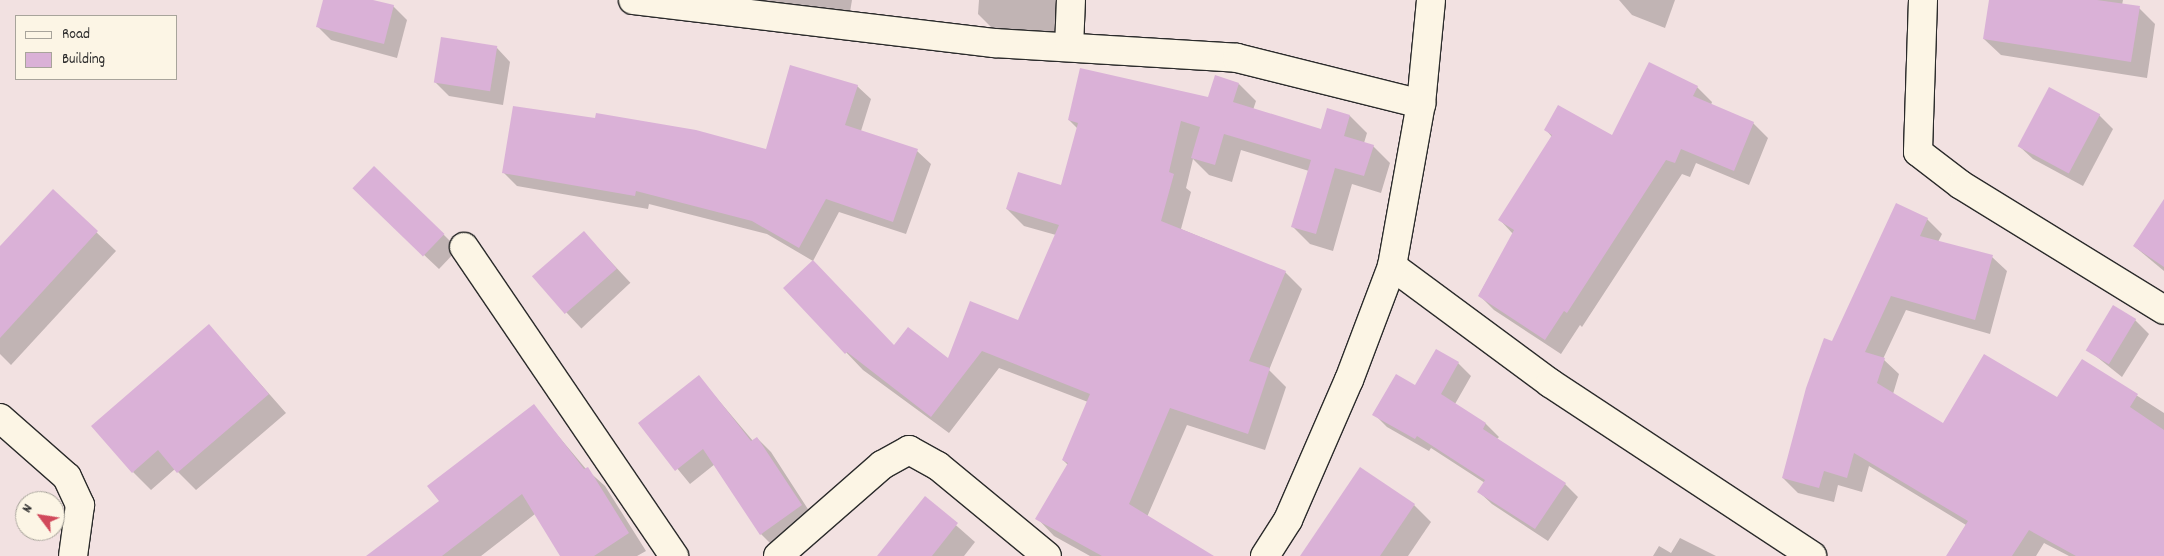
<!DOCTYPE html>
<html>
<head>
<meta charset="utf-8">
<style>
	body { margin:0 }
	#map { position:relative; width:2164px; height:556px; overflow:hidden; background:#f2e1e1; font-family:Dekko,sans-serif }
	div>[style] { position:absolute }
	[style*='--x'] { left:calc(var(--x)*1px); top:calc(var(--y)*1px); width:calc(var(--w)*1px); rotate:calc(var(--a)*1deg) }
	.shadow>* { inset:0; background:#0003; transform-origin:0 0 }
	.building>* { inset:0; background:#dab1d7; transform-origin:0 0 }
	.roads { filter:drop-shadow(1px 0 #2b2b2b) drop-shadow(-1px 0 #2b2b2b) drop-shadow(0 1px #2b2b2b) drop-shadow(0 -1px #2b2b2b) }
	.minor>* { height:28px; margin:-14px; padding:0 14px; transform-origin:14px; border-radius:14px; background:#fcf5e5 }
	.tertiary>* { height:28px; margin:-14px; padding:0 14px; transform-origin:14px; border-radius:14px; background:#fcf5e5 }
	span { translate:-50% -50%; white-space:nowrap; text-align:center; line-height:1.15; -webkit-text-stroke:5px #fcf5e5; paint-order:stroke }
	.legend { position:absolute; left:15px; top:15px; width:162px; height:65px; box-sizing:border-box; background:#fcf5e5; border:1px solid #a8a49b; margin:0; padding:6px 9px; list-style:none; font-size:15px; color:#2b2b2b }
	.legend li { display:flex; align-items:center; gap:10px; height:25px }
	.legend b { width:25px; border:1px solid #a8a49b }
	.north { position:absolute; left:15px; top:491px; width:50px; height:50px; box-sizing:border-box; background:#fcf5e5; border:1px solid #a8a49b; border-radius:50%; rotate:301deg; font-size:14px; font-weight:700; line-height:20px; text-align:center; color:#2b2b2b }
	.north::after { content:''; display:block; margin:auto; width:18px; height:22px; background:#d1495b; clip-path:polygon(50% 0,100% 100%,50% 72%,0 100%) }
</style>
</head>
<body>
<div id="map">
	<div class="shadow">
		<div style="clip-path:polygon(324px 0,368px 0,393px 6px,407px 20px,397px 58px,331px 40px,317px 26px)"></div>
		<div style="clip-path:polygon(734px 0,852px 0,849px 18px)"></div>
		<div style="clip-path:polygon(979px 0,1057px 0,1054px 33px,992px 28px,978px 14px)"></div>
		<div style="clip-path:polygon(1619px 0,1675px 0,1665px 28px,1632px 15px)"></div>
		<div style="clip-path:polygon(1990px 0,2123px 0,2122px 5px,2139px 8px,2155px 24px,2147px 78px,2001px 55px,1984px 39px)"></div>
		<div style="clip-path:polygon(497px 48px,510px 62px,503px 105px,449px 96px,435px 82px)"></div>
		<div style="clip-path:polygon(1239px 84px,1256px 101px,1253px 110px,1321px 130px,1328px 110px,1350px 116px,1367px 133px,1364px 143px,1373px 146px,1390px 163px,1381px 193px,1352px 184px,1333px 251px,1310px 244px,1293px 227px,1309px 171px,1241px 150px,1232px 182px,1209px 175px,1193px 159px,1186px 188px,1191px 192px,1181px 229px,1285px 272px,1302px 289px,1269px 370px,1286px 387px,1265px 450px,1187px 425px,1147px 517px,1202px 556px,1090px 556px,1054px 536px,1037px 518px,1069px 466px,1063px 460px,1088px 402px,999px 368px,949px 433px,863px 370px,785px 288px,894px 346px,948px 360px,1019px 322px,1056px 235px,1024px 226px,1007px 209px,1061px 187px,1078px 129px,1069px 120px,1209px 99px)"></div>
		<div style="clip-path:polygon(857px 86px,871px 99px,861px 131px,917px 151px,931px 164px,906px 234px,839px 212px,813px 261px,767px 234px,649px 204px,648px 209px,517px 186px,504px 173px,767px 150px)"></div>
		<div style="clip-path:polygon(1697px 87px,1712px 102px,1711px 105px,1753px 123px,1768px 138px,1749px 185px,1696px 163px,1690px 177px,1682px 174px,1582px 327px,1580px 325px,1561px 354px,1494px 310px,1479px 295px,1513px 234px,1500px 220px,1552px 137px,1546px 130px,1613px 137px)"></div>
		<div style="clip-path:polygon(2099px 115px,2113px 129px,2083px 186px,2033px 159px,2019px 146px)"></div>
		<div style="clip-path:polygon(53px 191px,116px 251px,11px 365px,0 354px,0 248px)"></div>
		<div style="clip-path:polygon(2164px 201px,2164px 271px,2134px 246px)"></div>
		<div style="clip-path:polygon(368px 202px,444px 235px,458px 249px,439px 269px)"></div>
		<div style="clip-path:polygon(1927px 219px,1942px 234px,1938px 242px,1992px 257px,2007px 271px,1990px 334px,1906px 310px,1883px 359px,1899px 374px,1893px 394px,1944px 425px,2057px 399px,2083px 361px,2164px 413px,2164px 556px,2069px 556px,2044px 543px,2036px 556px,1947px 556px,1966px 525px,1869px 466px,1862px 492px,1838px 485px,1834px 502px,1798px 493px,1783px 478px)"></div>
		<div style="left:584px;top:233px;width:68px;height:67px;rotate:47deg"></div>
		<div style="clip-path:polygon(2135px 320px,2149px 334px,2122px 377px,2087px 349px)"></div>
		<div style="clip-path:polygon(209px 326px,286px 413px,196px 490px,175px 469px,151px 490px,133px 472px)"></div>
		<div style="clip-path:polygon(1458px 363px,1471px 376px,1455px 404px,1486px 424px,1499px 437px,1497px 439px,1565px 484px,1578px 497px,1548px 541px,1492px 504px,1479px 492px,1485px 483px,1431px 448px,1429px 451px,1387px 427px,1374px 414px)"></div>
		<div style="clip-path:polygon(699px 377px,753px 441px,757px 438px,771px 452px,815px 520px,775px 548px,761px 534px,715px 464px,690px 484px,640px 423px)"></div>
		<div style="clip-path:polygon(533px 406px,586px 469px,605px 486px,646px 551px,637px 556px,562px 556px,535px 514px,481px 556px,368px 556px,441px 501px)"></div>
		<div style="clip-path:polygon(925px 498px,975px 542px,964px 556px,879px 556px)"></div>
		<div style="clip-path:polygon(1414px 505px,1431px 522px,1408px 556px,1303px 556px)"></div>
		<div style="clip-path:polygon(1680px 538px,1716px 556px,1653px 556px,1659px 546px,1671px 553px)"></div>
	</div>
	<div class="building">
		<div style="clip-path:polygon(323px 0,373px 0,394px 5px,384px 44px,316px 27px)"></div>
		<div style="clip-path:polygon(1989px 0,2097px 0,2140px 6px,2131px 62px,1983px 39px)"></div>
		<div style="left:441px;top:37px;width:57px;height:46px;rotate:9deg"></div>
		<div style="clip-path:polygon(1649px 62px,1698px 86px,1693px 96px,1754px 122px,1734px 171px,1681px 149px,1675px 163px,1666px 160px,1567px 313px,1564px 311px,1545px 340px,1478px 296px,1514px 230px,1498px 220px,1552px 135px,1544px 130px,1558px 105px,1612px 135px)"></div>
		<div style="clip-path:polygon(790px 65px,858px 85px,845px 125px,918px 149px,893px 222px,826px 199px,799px 248px,752px 221px,636px 191px,635px 196px,502px 173px,513px 106px,595px 118px,596px 113px,696px 130px,766px 149px)"></div>
		<div style="clip-path:polygon(1080px 68px,1208px 97px,1215px 75px,1239px 83px,1233px 102px,1321px 129px,1327px 108px,1350px 115px,1344px 136px,1374px 145px,1364px 176px,1335px 168px,1316px 234px,1291px 227px,1311px 160px,1224px 134px,1215px 165px,1191px 158px,1200px 127px,1181px 121px,1169px 172px,1174px 174px,1161px 221px,1286px 271px,1249px 361px,1270px 368px,1248px 434px,1170px 408px,1129px 504px,1214px 556px,1102px 556px,1035px 519px,1068px 463px,1062px 460px,1090px 394px,982px 351px,931px 417px,847px 352px,845px 354px,783px 288px,813px 260px,894px 345px,908px 327px,948px 358px,970px 301px,1018px 320px,1059px 225px,1006px 209px,1018px 172px,1061px 185px,1078px 123px,1068px 120px)"></div>
		<div style="left:2049px;top:87px;width:58px;height:67px;rotate:28deg"></div>
		<div style="left:374px;top:166px;width:98px;height:31px;rotate:44deg"></div>
		<div style="clip-path:polygon(53px 189px,98px 231px,0 338px,0 246px)"></div>
		<div style="clip-path:polygon(2164px 199px,2164px 267px,2133px 246px)"></div>
		<div style="clip-path:polygon(1896px 203px,1928px 218px,1920px 236px,1993px 255px,1975px 320px,1891px 296px,1865px 352px,1885px 358px,1877px 383px,1943px 423px,1984px 354px,2057px 397px,2082px 359px,2138px 394px,2130px 407px,2164px 430px,2164px 556px,2076px 556px,2029px 530px,2012px 556px,1946px 556px,1968px 521px,1854px 453px,1847px 478px,1824px 471px,1819px 488px,1782px 478px,1806px 388px,1824px 338px,1832px 341px)"></div>
		<div style="left:584px;top:231px;width:50px;height:69px;rotate:49deg"></div>
		<div style="left:2113px;top:305px;width:27px;height:53px;rotate:31deg"></div>
		<div style="clip-path:polygon(209px 324px,269px 394px,177px 473px,158px 450px,132px 473px,91px 426px)"></div>
		<div style="clip-path:polygon(1436px 349px,1459px 362px,1441px 394px,1486px 423px,1483px 429px,1566px 483px,1535px 529px,1477px 492px,1485px 480px,1417px 436px,1415px 439px,1372px 415px,1396px 374px,1415px 385px)"></div>
		<div style="clip-path:polygon(699px 375px,751px 441px,757px 437px,802px 505px,760px 535px,703px 449px,675px 471px,638px 423px)"></div>
		<div style="clip-path:polygon(534px 404px,584px 469px,588px 467px,629px 533px,594px 556px,560px 556px,522px 494px,442px 556px,366px 556px,439px 501px,427px 486px)"></div>
		<div style="clip-path:polygon(1360px 467px,1415px 504px,1380px 556px,1300px 556px)"></div>
		<div style="clip-path:polygon(925px 496px,958px 523px,932px 556px,877px 556px)"></div>
	</div>
	<div class="roads">
		<div class="minor">
			<div style="--x:633;--y:0;--w:364;--a:6.8"></div>
			<div style="--x:994;--y:43;--w:243;--a:3.5"></div>
			<div style="--x:1237;--y:58;--w:190;--a:14"></div>
			<div style="--x:1923;--y:0;--w:152;--a:91.9"></div>
			<div style="--x:1918;--y:152;--w:54;--a:37.5"></div>
			<div style="--x:1961;--y:185;--w:238;--a:31.6"></div>
			<div style="--x:1069;--y:47;--w:47;--a:-87.6"></div>
			<div style="--x:464;--y:247;--w:374;--a:55.8"></div>
			<div style="--x:1392;--y:266;--w:197;--a:36.5"></div>
			<div style="--x:1550;--y:383;--w:314;--a:33.4"></div>
			<div style="--x:0;--y:418;--w:89;--a:41.4"></div>
			<div style="--x:67;--y:477;--w:31;--a:65"></div>
			<div style="--x:80;--y:505;--w:51;--a:97.8"></div>
			<div style="--x:778;--y:556;--w:138;--a:-41.2"></div>
			<div style="--x:882;--y:465;--w:31;--a:-29"></div>
			<div style="--x:909;--y:450;--w:33;--a:29"></div>
			<div style="--x:938;--y:466;--w:141;--a:39.5"></div>
		</div>
		<div class="tertiary">
			<div style="--x:1265;--y:556;--w:43;--a:-57.4"></div>
			<div style="--x:1288;--y:520;--w:153;--a:-66.5"></div>
			<div style="--x:1349;--y:380;--w:122;--a:-69.3"></div>
			<div style="--x:1392;--y:266;--w:165;--a:-79.9"></div>
			<div style="--x:1421;--y:104;--w:104;--a:-84.5"></div>
		</div>
	</div>
	<ul class="legend">
	<li><b style="height:6px;background:#fcf5e5"></b>Road</li>
	<li><b style="height:14px;background:#dab1d7"></b>Building</li>
	</ul>
	<div class="north">N</div>
</div>
</body>
</html>
